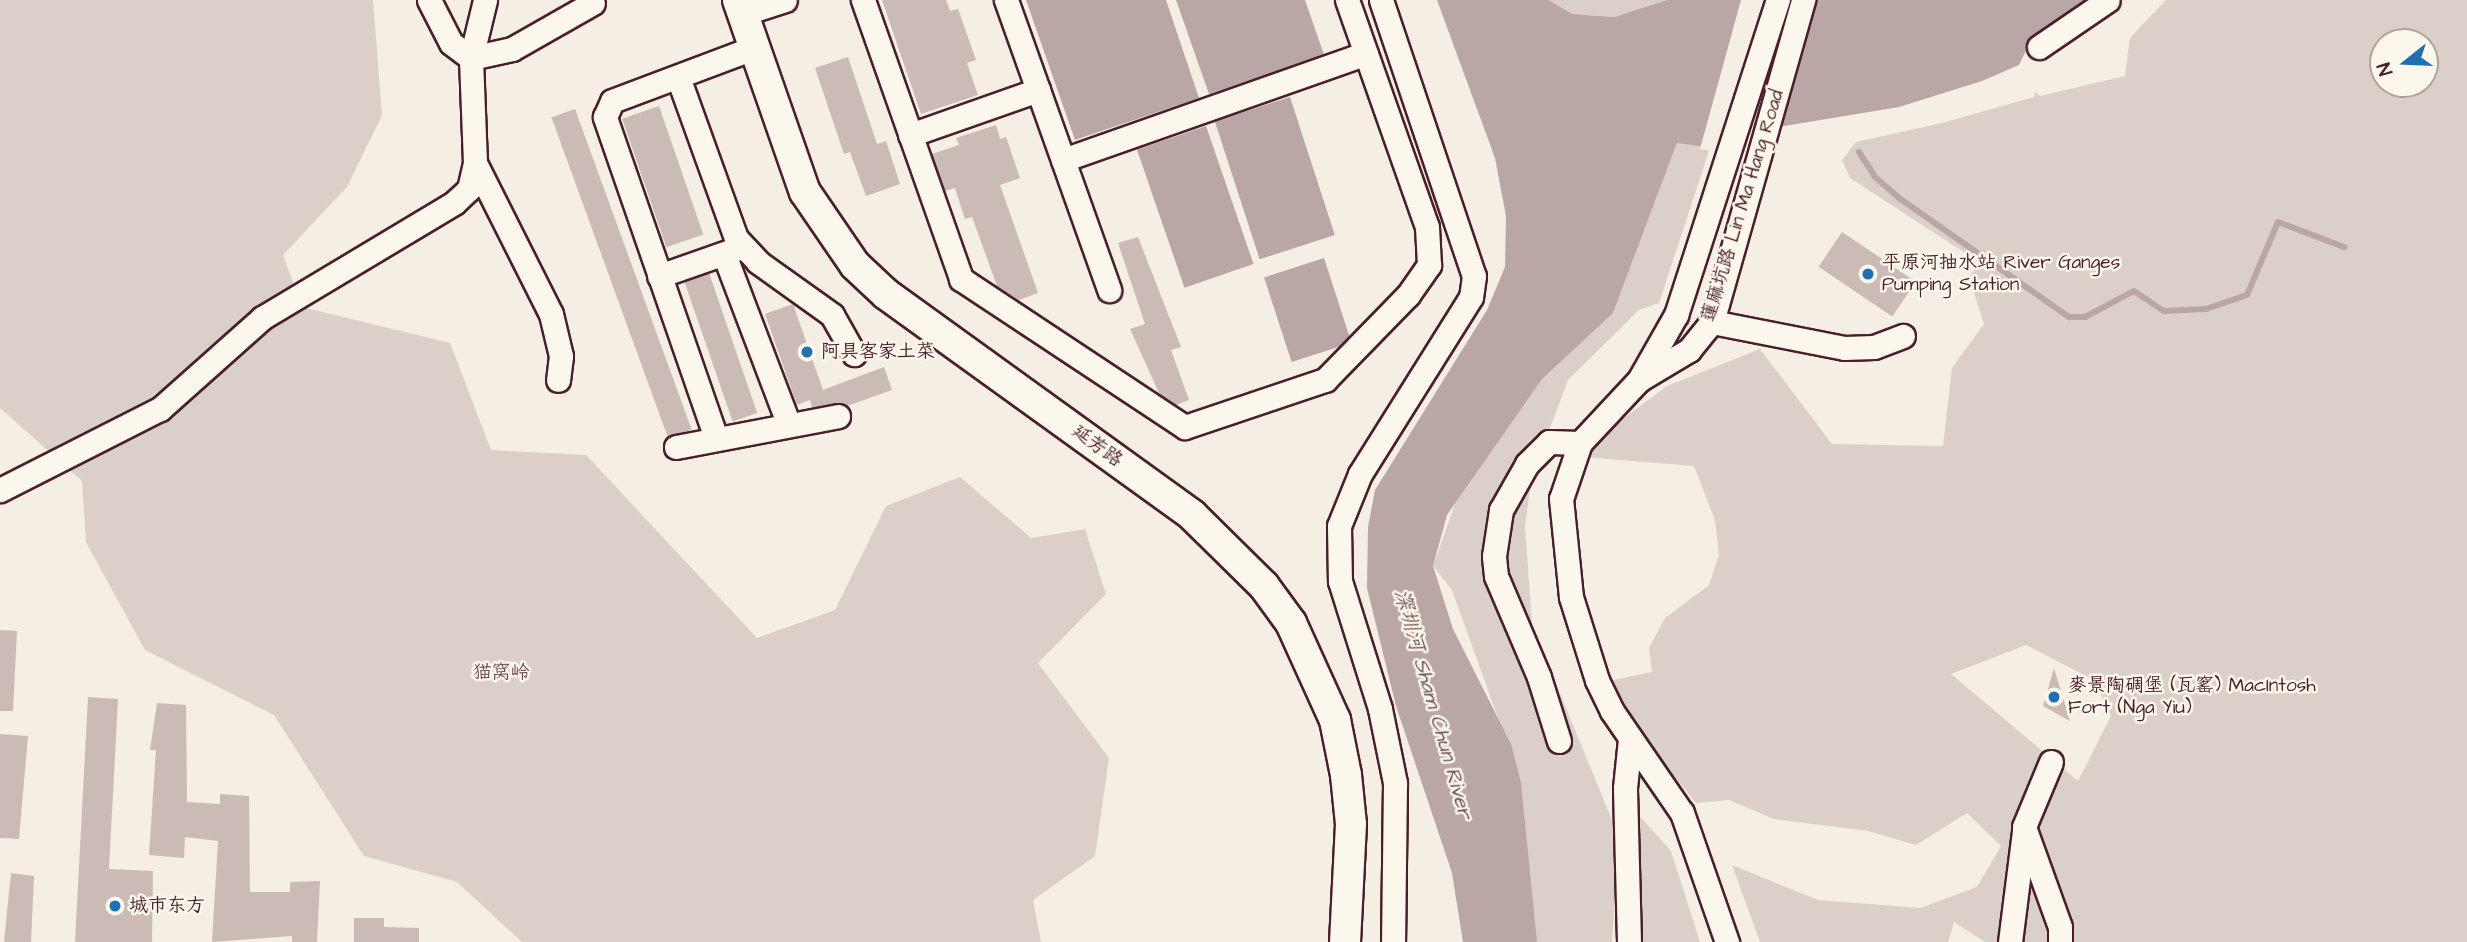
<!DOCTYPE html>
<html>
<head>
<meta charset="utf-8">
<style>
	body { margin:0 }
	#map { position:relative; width:2467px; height:942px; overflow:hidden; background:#f4eee4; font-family:"Architects Daughter","LXGW WenKai TC",sans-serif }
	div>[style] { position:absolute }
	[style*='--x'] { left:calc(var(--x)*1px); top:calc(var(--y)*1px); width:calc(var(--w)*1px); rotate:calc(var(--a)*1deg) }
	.green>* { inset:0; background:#dbd0c9 }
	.water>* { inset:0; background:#baa7a5; transform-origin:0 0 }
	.pier>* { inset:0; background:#f4eee4 }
	.stream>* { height:6px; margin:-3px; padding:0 3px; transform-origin:3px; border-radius:3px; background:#baa7a5 }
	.building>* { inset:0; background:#cabbb6; transform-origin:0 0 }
	.roads { filter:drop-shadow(2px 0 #4a1f2b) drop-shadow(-2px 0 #4a1f2b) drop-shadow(0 2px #4a1f2b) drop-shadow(0 -2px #4a1f2b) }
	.minor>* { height:23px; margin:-11.5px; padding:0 11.5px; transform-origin:11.5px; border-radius:11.5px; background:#fbf7ec }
	.major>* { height:30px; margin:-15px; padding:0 15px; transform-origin:15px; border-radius:15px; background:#fbf7ec }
	.dots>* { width:19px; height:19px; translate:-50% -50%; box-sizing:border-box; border:4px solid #fbf7ec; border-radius:50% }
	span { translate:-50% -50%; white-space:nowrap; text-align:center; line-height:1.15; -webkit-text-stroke:5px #fbf7ec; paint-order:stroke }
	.street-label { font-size:19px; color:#4a1f2b }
	.poi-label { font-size:19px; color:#4a1f2b }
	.left { translate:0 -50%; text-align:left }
	.park-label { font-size:19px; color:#6e4b52 }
	.water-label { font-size:21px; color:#714f56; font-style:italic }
	.north { position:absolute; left:2369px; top:28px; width:70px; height:70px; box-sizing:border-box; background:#fbf7ec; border:2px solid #b4a19f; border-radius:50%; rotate:252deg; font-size:19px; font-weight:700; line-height:28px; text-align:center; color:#4a1f2b }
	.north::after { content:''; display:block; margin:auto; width:24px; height:32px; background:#1f6fb2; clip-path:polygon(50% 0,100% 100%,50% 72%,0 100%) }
</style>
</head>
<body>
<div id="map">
	<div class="green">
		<div style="clip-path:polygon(0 0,373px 0,382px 115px,347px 187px,283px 255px,302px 307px,450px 343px,491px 450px,586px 455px,757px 638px,835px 610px,886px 506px,960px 477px,1031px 538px,1085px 529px,1106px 594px,1038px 663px,1109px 758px,1095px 856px,1033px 900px,1041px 942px,522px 942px,457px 882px,364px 856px,274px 715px,145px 650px,86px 542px,82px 481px,0 408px)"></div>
		<div style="clip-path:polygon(1549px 0,1667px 0,1614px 17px,1572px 14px)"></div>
		<div style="clip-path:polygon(evenodd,2166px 0,2467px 0,2467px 942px,1985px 942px,1954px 922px,1948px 942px,1760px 942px,1732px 865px,1818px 900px,1920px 908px,1977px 887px,2001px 846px,1967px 813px,1916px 845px,1868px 831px,1774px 819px,1729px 800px,1696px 803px,1599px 683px,1652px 672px,1649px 648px,1665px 618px,1709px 585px,1719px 555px,1715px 520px,1694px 466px,1583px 457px,1600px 436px,1667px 386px,1760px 349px,1832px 444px,1943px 446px,1952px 368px,1984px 324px,1969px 278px,1979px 262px,1850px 178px,1842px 160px,1856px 142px,1942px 123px,2034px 97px,2035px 92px,2040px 96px,2125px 76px,2130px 38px,2166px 0,2383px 42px,2425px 42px,2425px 84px,2383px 84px,2383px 42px,2166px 0,2026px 645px,2094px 680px,2111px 716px,2078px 781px,1951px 674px,2026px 645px)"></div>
		<div style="clip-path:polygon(1677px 143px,1711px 145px,1659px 303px,1639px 310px,1568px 380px,1532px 476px,1525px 525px,1532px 625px,1614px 825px,1615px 901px,1612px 942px,1536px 942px,1521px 782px,1452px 590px,1433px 566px,1455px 504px,1551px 363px,1613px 313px)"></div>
		<div style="clip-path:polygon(1635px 811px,1671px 851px,1700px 942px,1627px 942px)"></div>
	</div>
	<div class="water">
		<div style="clip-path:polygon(1026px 0,1166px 0,1199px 98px,1075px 140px)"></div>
		<div style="clip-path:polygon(1176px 0,1305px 0,1324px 55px,1209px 94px)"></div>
		<div style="clip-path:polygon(1437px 0,1549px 0,1572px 14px,1614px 17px,1667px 0,2091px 0,2029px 44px,2019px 65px,1982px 81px,1899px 107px,1742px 133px,1729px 150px,1677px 143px,1613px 313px,1542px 379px,1447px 515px,1433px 566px,1453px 629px,1511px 744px,1521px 782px,1537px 942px,1463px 942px,1452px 873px,1396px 706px,1367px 588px,1368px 527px,1375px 490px,1487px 310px,1505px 267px,1506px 216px,1495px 158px)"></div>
		<div style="left:1290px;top:97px;width:145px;height:79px;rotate:72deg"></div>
		<div style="left:1206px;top:126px;width:146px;height:73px;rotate:71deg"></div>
		<div style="left:1324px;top:258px;width:89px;height:63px;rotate:72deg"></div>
	</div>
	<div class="pier">
		<div style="clip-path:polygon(1741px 0,1816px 0,1780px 130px,1744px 136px,1730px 153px,1700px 149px)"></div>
	</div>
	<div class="stream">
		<div style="--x:1859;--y:152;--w:30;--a:57"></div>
		<div style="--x:1875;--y:177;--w:32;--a:41"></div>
		<div style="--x:1899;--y:198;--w:208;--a:35"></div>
		<div style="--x:2069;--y:317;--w:16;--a:0"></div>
		<div style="--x:2085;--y:317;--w:55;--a:-28"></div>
		<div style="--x:2134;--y:291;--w:36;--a:34"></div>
		<div style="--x:2164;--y:311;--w:42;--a:-2.7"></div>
		<div style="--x:2206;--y:309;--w:43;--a:-18.9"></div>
		<div style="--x:2247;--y:295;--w:79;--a:-67"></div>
		<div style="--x:2278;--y:222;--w:71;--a:20.7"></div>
	</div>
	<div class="building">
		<div style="clip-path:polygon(882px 0,946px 0,950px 11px,958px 9px,976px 60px,967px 63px,978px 95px,921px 114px)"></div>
		<div style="clip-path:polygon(848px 57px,877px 144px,886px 141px,900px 184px,866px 196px,850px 152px,844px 154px,815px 68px)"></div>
		<div style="left:659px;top:106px;width:136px;height:39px;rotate:71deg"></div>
		<div style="left:575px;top:109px;width:341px;height:25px;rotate:70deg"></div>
		<div style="clip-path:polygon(996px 125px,1000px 139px,1006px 137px,1020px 178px,1000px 185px,1038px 293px,1019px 300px,997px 286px,972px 217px,965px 219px,955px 188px,945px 191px,932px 154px,959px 145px,956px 138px)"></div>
		<div style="left:1842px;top:232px;width:89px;height:42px;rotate:34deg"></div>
		<div style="clip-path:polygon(1138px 237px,1181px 347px,1171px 350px,1189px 400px,1176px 405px,1159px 393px,1130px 329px,1145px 324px,1118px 243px)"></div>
		<div style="left:709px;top:273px;width:148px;height:26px;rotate:71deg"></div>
		<div style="clip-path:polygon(793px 304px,823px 390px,884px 367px,892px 390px,847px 406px,812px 407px,810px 400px,797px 405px,765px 314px)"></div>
		<div style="clip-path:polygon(0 630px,17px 631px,13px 711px,0 711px)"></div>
		<div style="clip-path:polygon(2054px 668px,2070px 721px,2043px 706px)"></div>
		<div style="clip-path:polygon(88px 697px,118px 699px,109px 869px,153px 871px,152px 942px,75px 942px)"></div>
		<div style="clip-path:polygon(157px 703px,186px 705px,187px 802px,220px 804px,220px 794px,249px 796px,250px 892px,290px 892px,290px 882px,320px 881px,317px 942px,292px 942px,292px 936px,212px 942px,218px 841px,185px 837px,184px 858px,149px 855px,156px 750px,150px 750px)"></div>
		<div style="clip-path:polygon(0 734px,28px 736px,19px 839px,0 838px)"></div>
		<div style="clip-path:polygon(11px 873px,34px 876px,31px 942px,4px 942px)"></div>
		<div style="clip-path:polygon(354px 918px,384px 918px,384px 927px,419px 928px,419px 942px,354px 942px)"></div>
	</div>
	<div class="roads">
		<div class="minor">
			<div style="--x:429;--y:0;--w:48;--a:62.9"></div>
			<div style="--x:451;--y:43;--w:25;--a:37"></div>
			<div style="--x:471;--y:58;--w:42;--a:-12.4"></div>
			<div style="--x:512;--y:49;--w:93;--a:-29.6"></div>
			<div style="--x:863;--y:0;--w:296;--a:70.6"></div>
			<div style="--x:961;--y:279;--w:268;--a:33.5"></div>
			<div style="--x:1185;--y:427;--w:148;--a:-18.6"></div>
			<div style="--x:1325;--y:380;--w:119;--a:-45.7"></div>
			<div style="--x:1408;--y:295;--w:37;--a:-55"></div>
			<div style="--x:1429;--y:265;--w:38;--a:-93"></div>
			<div style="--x:1427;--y:227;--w:241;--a:-109.4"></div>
			<div style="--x:1006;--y:0;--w:308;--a:70.4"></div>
			<div style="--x:1381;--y:0;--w:291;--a:71.4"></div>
			<div style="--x:1474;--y:276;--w:21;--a:98"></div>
			<div style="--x:1471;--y:297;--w:209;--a:122.1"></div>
			<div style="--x:1360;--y:474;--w:56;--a:112"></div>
			<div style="--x:1339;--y:526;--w:55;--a:89"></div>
			<div style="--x:1340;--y:581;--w:134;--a:72.6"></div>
			<div style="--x:1380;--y:709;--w:76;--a:78.5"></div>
			<div style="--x:1395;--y:783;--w:159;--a:90.7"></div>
			<div style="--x:742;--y:14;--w:45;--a:-18"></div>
			<div style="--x:2039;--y:47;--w:83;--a:-34.3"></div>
			<div style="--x:678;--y:77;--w:171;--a:70.2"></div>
			<div style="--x:736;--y:238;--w:33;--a:47"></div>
			<div style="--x:758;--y:262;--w:91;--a:35.6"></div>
			<div style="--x:832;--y:315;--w:45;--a:60.6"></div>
			<div style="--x:910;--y:135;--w:136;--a:-19.4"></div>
			<div style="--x:1063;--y:160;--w:321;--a:-19.4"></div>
			<div style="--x:475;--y:163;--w:169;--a:63.3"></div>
			<div style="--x:551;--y:314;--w:43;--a:76.6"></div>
			<div style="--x:561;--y:356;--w:24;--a:97"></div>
			<div style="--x:724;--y:254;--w:183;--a:69.2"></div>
			<div style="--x:659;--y:276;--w:85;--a:-19.3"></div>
			<div style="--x:1712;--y:322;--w:135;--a:11.1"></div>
			<div style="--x:1844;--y:348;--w:30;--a:-2"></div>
			<div style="--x:1874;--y:347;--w:31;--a:-21"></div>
			<div style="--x:1642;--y:378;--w:55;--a:-30.8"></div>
			<div style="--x:1689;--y:350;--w:36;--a:-51"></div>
			<div style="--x:1712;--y:322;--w:335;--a:-74.2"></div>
			<div style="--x:716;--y:438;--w:340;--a:-109.1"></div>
			<div style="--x:605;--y:117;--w:17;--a:-66"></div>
			<div style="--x:612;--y:101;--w:151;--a:-20.6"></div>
			<div style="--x:676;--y:447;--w:165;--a:-10.8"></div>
			<div style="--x:0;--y:490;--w:179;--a:-26.9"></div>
			<div style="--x:160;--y:409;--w:137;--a:-41.7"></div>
			<div style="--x:262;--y:318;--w:224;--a:-30.9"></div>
			<div style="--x:454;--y:203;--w:21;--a:-43"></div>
			<div style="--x:469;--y:189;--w:27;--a:-77"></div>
			<div style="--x:475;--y:163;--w:105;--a:-92.2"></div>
			<div style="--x:471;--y:58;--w:60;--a:-76.4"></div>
			<div style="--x:1559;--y:741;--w:67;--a:-107.4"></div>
			<div style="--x:1539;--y:677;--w:110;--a:-113.1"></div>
			<div style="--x:1496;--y:576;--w:20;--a:-96"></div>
			<div style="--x:1494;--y:556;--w:47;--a:-81.3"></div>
			<div style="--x:1501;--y:510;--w:53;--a:-60.5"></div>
			<div style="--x:1527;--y:464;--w:31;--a:-45"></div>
			<div style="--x:1549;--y:442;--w:31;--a:2"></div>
			<div style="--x:2051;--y:762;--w:70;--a:112.6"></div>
			<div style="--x:2024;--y:827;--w:106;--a:70.2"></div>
			<div style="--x:2060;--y:927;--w:15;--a:90"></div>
			<div style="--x:1629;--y:942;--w:154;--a:-91.5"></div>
			<div style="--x:1625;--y:788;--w:49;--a:-84.2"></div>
			<div style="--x:1727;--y:942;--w:137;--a:-109.2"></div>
			<div style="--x:1682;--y:813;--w:124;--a:-124.5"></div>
			<div style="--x:1612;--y:711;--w:34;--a:-116"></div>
			<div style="--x:1597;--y:680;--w:87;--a:-107.4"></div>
			<div style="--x:1571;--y:597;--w:99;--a:-95.8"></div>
			<div style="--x:1561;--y:499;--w:59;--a:-71.3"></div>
			<div style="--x:1580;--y:443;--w:86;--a:-46.9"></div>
			<div style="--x:1639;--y:380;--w:75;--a:-60.4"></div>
			<div style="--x:1676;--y:315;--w:331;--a:-72.1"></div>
			<div style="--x:2010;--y:942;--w:112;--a:-82.8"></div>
		</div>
		<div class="major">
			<div style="--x:738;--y:0;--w:203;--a:70.8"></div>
			<div style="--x:805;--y:192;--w:88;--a:55.6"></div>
			<div style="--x:855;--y:265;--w:42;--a:43.1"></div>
			<div style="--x:886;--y:294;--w:377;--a:35.8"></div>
			<div style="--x:1192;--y:515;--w:101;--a:44.6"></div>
			<div style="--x:1264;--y:586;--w:46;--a:53.9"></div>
			<div style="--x:1291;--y:623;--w:107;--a:65.6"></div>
			<div style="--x:1335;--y:720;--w:56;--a:78.7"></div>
			<div style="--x:1346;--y:775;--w:49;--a:84.2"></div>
			<div style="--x:1351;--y:824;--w:118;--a:92.9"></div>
		</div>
	</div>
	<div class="dots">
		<div style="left:1868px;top:274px;background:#1f6fb2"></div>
		<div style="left:807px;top:352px;background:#1f6fb2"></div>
		<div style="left:2054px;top:697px;background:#1f6fb2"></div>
		<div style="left:115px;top:906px;background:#1f6fb2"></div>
	</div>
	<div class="street-label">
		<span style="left:1743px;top:206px;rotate:-73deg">蓮麻坑路 Lin Ma Hang Road</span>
		<span style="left:1097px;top:446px;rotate:36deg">延芳路</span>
	</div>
	<div class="poi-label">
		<span class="left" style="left:1882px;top:274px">平原河抽水站 River Ganges<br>Pumping Station</span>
		<span class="left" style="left:821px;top:352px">阿具客家土菜</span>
		<span class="left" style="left:2068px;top:697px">麥景陶碉堡 (瓦窰) MacIntosh<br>Fort (Nga Yiu)</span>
		<span class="left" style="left:129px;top:906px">城市东方</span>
	</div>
	<div class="park-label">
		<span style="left:501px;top:673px">猫窝岭</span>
	</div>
	<div class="water-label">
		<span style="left:1433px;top:704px;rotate:74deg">深圳河 Sham Chun River</span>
	</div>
	<div class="north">N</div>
</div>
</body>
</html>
